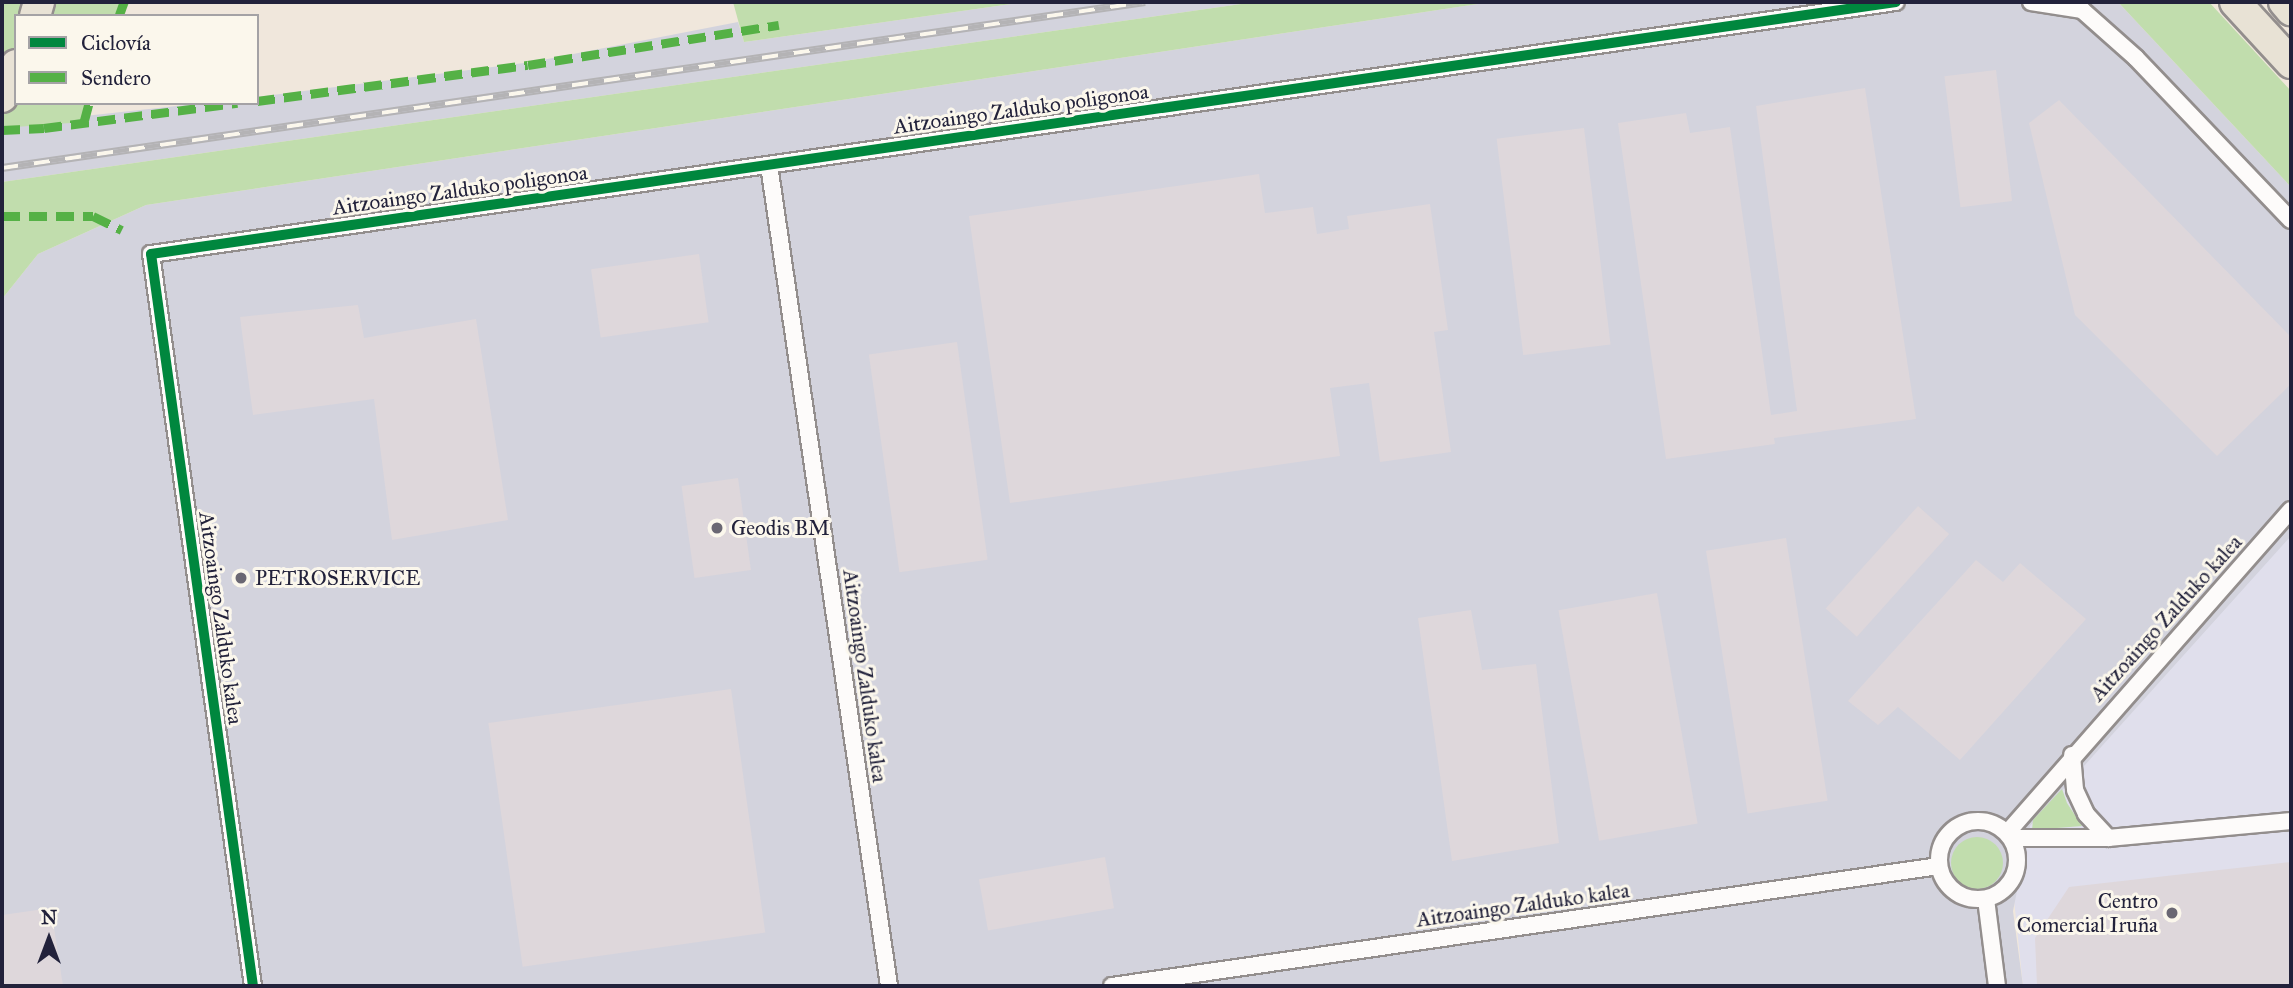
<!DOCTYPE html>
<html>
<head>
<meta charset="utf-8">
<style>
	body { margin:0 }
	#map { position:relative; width:2293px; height:988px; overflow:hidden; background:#f0e7dc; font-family:"IM FELL Great Primer",serif }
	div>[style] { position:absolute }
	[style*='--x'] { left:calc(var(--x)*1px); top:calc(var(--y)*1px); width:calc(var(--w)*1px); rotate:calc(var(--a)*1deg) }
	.built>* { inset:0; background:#e0dfec }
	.industrial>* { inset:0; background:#d3d3dd }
	.green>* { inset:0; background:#c1ddad }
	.round { border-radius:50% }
	.building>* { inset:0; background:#ded7db; transform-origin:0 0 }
	.roads { filter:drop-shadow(2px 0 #938e8d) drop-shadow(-2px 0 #938e8d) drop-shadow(0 2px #938e8d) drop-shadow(0 -2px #938e8d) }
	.street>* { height:16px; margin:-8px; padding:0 8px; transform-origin:8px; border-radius:8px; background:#fdfbfa }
	.street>.ring { margin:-8px; padding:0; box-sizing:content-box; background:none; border:16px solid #fdfbfa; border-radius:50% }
	.highway>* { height:30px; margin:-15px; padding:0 15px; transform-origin:15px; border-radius:15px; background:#e8e2d5 }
	.rail>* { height:8px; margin-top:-4px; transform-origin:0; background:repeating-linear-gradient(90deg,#fbf7ec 0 16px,#b4b3b5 0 32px); box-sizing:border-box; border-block:2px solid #b4b3b5 }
	.quiet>* { height:9px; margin-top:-4.5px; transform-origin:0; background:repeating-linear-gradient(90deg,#55b146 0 18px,transparent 0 27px) }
	.cycleway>* { height:10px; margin:-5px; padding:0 5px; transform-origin:5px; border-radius:5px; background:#00873e }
	.dots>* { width:19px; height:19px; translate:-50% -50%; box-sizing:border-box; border:4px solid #fbf7ec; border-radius:50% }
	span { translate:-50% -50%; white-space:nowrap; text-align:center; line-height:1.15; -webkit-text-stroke:6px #fbf7ec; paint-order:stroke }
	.street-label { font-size:21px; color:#22223b }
	.poi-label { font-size:21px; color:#22223b }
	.left { translate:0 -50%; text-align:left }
	.right { translate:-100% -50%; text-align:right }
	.frame { position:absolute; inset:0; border:4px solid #22223b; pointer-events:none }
	.legend { position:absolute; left:14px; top:14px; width:245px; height:91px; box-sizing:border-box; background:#fbf7ec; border:2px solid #a4a2a5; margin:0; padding:9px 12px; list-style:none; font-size:21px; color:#22223b }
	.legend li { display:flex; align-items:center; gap:14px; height:35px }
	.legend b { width:35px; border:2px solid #a4a2a5 }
	.north { position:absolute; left:14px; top:904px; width:70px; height:70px; -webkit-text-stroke:5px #fbf7ec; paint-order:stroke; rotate:0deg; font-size:19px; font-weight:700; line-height:28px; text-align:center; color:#22223b }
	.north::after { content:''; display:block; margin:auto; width:24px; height:32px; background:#22223b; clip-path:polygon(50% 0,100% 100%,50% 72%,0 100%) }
</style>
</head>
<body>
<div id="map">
	<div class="built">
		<div style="clip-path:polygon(2291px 529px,2291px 986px,2023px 986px,2007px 833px)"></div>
	</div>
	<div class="industrial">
		<div style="clip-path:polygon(1025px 2px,1255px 2px,2px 182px,2px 125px,204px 103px,257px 103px,257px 97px,532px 62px,738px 22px,744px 42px)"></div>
		<div style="clip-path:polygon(1491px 2px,2118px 2px,2291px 187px,2291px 536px,2030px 826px,2013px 911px,2023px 986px,2px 986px,2px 299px,38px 254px,146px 205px)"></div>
	</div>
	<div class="green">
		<div style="clip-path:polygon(2px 2px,125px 2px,120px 16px,16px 16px,16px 103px,91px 103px,84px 122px,2px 128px)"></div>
		<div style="clip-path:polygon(733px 2px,1025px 2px,744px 42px)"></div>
		<div style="clip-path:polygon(1255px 2px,1491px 2px,146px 205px,38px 254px,2px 299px,2px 182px)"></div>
		<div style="clip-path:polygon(2118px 2px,2209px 2px,2291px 91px,2291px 187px)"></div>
		<div style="clip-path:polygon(2062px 789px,2067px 803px,2082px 826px,2032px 830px,2033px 820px)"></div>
		<div class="round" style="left:1951px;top:837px;width:52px;height:52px"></div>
	</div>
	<div class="building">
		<div style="left:1996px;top:70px;width:132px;height:52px;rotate:83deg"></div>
		<div style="clip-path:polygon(1865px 88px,1916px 419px,1774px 438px,1775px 444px,1666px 459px,1618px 123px,1686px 113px,1690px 133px,1730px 127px,1771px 415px,1797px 411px,1756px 106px)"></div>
		<div style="clip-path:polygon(2059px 100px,2291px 337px,2291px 384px,2217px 456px,2075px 315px,2029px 123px)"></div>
		<div style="left:1584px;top:128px;width:218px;height:88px;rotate:83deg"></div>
		<div style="clip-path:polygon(1259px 174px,1265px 213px,1313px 207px,1317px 234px,1349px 229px,1347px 216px,1430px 204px,1448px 330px,1434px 332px,1451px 452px,1380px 462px,1369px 383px,1330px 388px,1340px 456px,1010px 503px,969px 216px)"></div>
		<div style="left:699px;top:254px;width:69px;height:109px;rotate:82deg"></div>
		<div style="clip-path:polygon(358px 305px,364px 338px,476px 319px,508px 520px,392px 540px,374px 399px,253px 415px,240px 317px)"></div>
		<div style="left:957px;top:342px;width:220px;height:89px;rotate:82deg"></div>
		<div style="left:738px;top:478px;width:93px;height:57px;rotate:82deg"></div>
		<div style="left:1918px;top:506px;width:42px;height:138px;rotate:42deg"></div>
		<div style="left:1786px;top:538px;width:266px;height:81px;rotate:81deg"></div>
		<div style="clip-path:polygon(1976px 560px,2003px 582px,2020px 563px,2086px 619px,1960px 760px,1898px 707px,1878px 725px,1848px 701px)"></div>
		<div style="left:1657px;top:593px;width:234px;height:100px;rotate:80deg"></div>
		<div style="clip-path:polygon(1471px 610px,1482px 670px,1536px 664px,1559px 843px,1452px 861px,1418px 618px)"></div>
		<div style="left:731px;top:689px;width:246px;height:245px;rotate:82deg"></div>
		<div style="left:1105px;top:857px;width:52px;height:128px;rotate:80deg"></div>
		<div style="clip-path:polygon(2291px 862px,2291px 986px,2037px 986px,2035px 938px,2069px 887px)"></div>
		<div style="clip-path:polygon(51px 908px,63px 986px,2px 986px,2px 915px)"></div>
	</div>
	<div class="roads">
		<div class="street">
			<div style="--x:2031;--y:2;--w:52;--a:8.9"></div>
			<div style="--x:2082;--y:10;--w:72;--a:41.6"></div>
			<div style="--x:2136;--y:58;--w:224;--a:46.3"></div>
			<div style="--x:769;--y:165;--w:830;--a:81.68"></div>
			<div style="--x:2072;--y:755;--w:35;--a:85"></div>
			<div style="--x:2075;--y:790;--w:26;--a:65"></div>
			<div style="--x:2086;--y:814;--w:33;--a:47"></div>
			<div class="ring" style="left:1939px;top:821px;width:62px;height:62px"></div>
			<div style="--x:2007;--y:833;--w:430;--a:-48.7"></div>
			<div style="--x:2011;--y:838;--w:97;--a:0"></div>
			<div style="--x:2108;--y:838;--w:184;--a:-5.3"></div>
			<div style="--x:1986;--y:899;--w:88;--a:82.8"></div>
			<div style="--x:253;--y:986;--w:739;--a:-97.93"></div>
			<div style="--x:151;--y:254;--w:1763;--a:-8.22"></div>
			<div style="--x:1112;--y:986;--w:836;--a:-8.26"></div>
		</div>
		<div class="highway">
			<div style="--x:2235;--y:2;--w:83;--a:47.4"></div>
			<div style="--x:2284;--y:2;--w:11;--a:49"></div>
			<div style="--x:35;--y:16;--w:15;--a:-74"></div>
			<div style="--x:2;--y:97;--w:35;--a:-66"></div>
		</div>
	</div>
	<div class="rail">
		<div style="--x:2;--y:168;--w:1155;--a:-8.26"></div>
	</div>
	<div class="quiet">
		<div style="--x:119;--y:16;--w:15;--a:-70"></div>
		<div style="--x:257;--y:101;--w:273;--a:-7.6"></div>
		<div style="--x:528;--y:65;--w:254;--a:-9.1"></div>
		<div style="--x:84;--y:122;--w:20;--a:-75"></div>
		<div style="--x:2;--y:130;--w:42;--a:-2.7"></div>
		<div style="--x:44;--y:128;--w:195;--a:-7.4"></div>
		<div style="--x:2;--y:216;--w:91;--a:0"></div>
		<div style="--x:93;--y:216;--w:32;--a:26"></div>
	</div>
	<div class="cycleway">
		<div style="--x:253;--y:986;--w:739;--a:-97.93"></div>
		<div style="--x:151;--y:254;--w:1763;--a:-8.22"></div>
	</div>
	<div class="dots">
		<div style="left:717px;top:528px;background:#6a6773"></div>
		<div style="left:241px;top:578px;background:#6a6773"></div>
		<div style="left:2172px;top:913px;background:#6a6773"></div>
	</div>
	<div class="street-label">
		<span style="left:1021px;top:109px;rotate:-8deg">Aitzoaingo Zalduko poligonoa</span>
		<span style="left:460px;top:190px;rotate:-8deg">Aitzoaingo Zalduko poligonoa</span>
		<span style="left:221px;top:618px;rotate:82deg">Aitzoaingo Zalduko kalea</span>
		<span style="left:2166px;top:618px;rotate:-48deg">Aitzoaingo Zalduko kalea</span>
		<span style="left:865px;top:676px;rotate:82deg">Aitzoaingo Zalduko kalea</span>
		<span style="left:1523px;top:905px;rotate:-8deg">Aitzoaingo Zalduko kalea</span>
	</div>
	<div class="poi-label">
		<span class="left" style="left:731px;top:528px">Geodis BM</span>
		<span class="left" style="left:255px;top:578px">PETROSERVICE</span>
		<span class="right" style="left:2158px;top:913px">Centro<br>Comercial Iruña</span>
	</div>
	<div class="frame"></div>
	<ul class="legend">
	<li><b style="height:9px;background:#00873e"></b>Ciclovía</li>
	<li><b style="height:9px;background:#55b146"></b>Sendero</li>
	</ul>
	<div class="north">N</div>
</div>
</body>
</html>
